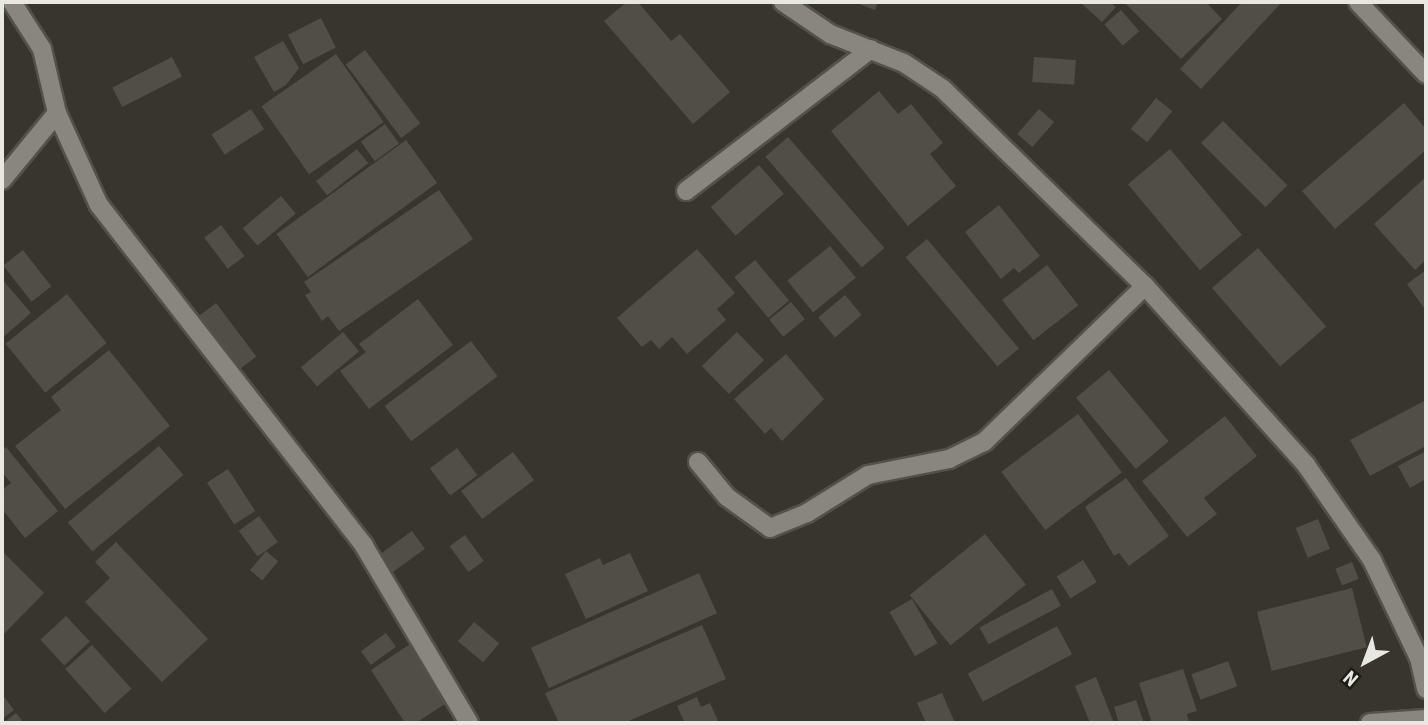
<!DOCTYPE html>
<html>
<head>
<meta charset="utf-8">
<style>
	body { margin:0 }
	#map { position:relative; width:1428px; height:725px; overflow:hidden; background:#37352c; font-family:"Roboto Condensed",sans-serif }
	div>[style] { position:absolute }
	[style*='--x'] { left:calc(var(--x)*1px); top:calc(var(--y)*1px); width:calc(var(--w)*1px); rotate:calc(var(--a)*1deg) }
	.building>* { inset:0; background:#514e45; transform-origin:0 0 }
	.roads { filter:drop-shadow(2px 0 #53514a) drop-shadow(-2px 0 #53514a) drop-shadow(0 2px #53514a) drop-shadow(0 -2px #53514a) }
	.minor>* { height:18px; margin:-9px; padding:0 9px; transform-origin:9px; border-radius:9px; background:#89867d }
	span { translate:-50% -50%; white-space:nowrap; text-align:center; line-height:1.15; -webkit-text-stroke:6px #1d1c19; paint-order:stroke }
	.frame { position:absolute; inset:0; border:4px solid #e8e7e1; pointer-events:none }
	.north { position:absolute; left:1330px; top:627px; width:70px; height:70px; -webkit-text-stroke:5px #1d1c19; paint-order:stroke; rotate:221deg; font-size:19px; font-weight:700; line-height:28px; text-align:center; color:#e8e7e1 }
	.north::after { content:''; display:block; margin:auto; width:24px; height:32px; background:#e8e7e1; clip-path:polygon(50% 0,100% 100%,50% 72%,0 100%) }
</style>
</head>
<body>
<div id="map">
	<div class="building">
		<div style="clip-path:polygon(627px 2px,638px 2px,671px 41px,680px 34px,730px 92px,693px 124px,604px 21px)"></div>
		<div style="clip-path:polygon(854px 2px,878px 2px,875px 10px)"></div>
		<div style="clip-path:polygon(1080px 2px,1110px 2px,1116px 7px,1102px 22px)"></div>
		<div style="clip-path:polygon(1124px 2px,1206px 2px,1222px 19px,1181px 59px)"></div>
		<div style="clip-path:polygon(1242px 2px,1282px 2px,1201px 89px,1180px 69px)"></div>
		<div style="left:1121px;top:10px;width:28px;height:22px;rotate:49deg"></div>
		<div style="left:321px;top:18px;width:33px;height:37px;rotate:63deg"></div>
		<div style="clip-path:polygon(283px 41px,299px 68px,286px 85px,274px 92px,254px 57px)"></div>
		<div style="left:365px;top:50px;width:92px;height:24px;rotate:53deg"></div>
		<div style="left:336px;top:54px;width:83px;height:91px;rotate:55deg"></div>
		<div style="left:172px;top:57px;width:22px;height:67px;rotate:63deg"></div>
		<div style="left:1034px;top:57px;width:42px;height:25px;rotate:4deg"></div>
		<div style="clip-path:polygon(879px 91px,898px 114px,911px 104px,943px 143px,930px 154px,956px 186px,908px 226px,831px 131px)"></div>
		<div style="left:1156px;top:98px;width:21px;height:40px;rotate:39deg"></div>
		<div style="clip-path:polygon(1404px 103px,1426px 129px,1426px 150px,1335px 229px,1302px 191px)"></div>
		<div style="left:251px;top:109px;width:24px;height:47px;rotate:57deg"></div>
		<div style="left:1039px;top:109px;width:20px;height:33px;rotate:41deg"></div>
		<div style="left:1223px;top:121px;width:91px;height:31px;rotate:45deg"></div>
		<div style="left:385px;top:124px;width:24px;height:30px;rotate:54deg"></div>
		<div style="left:788px;top:137px;width:147px;height:30px;rotate:49deg"></div>
		<div style="left:406px;top:140px;width:53px;height:160px;rotate:54deg"></div>
		<div style="left:357px;top:149px;width:18px;height:52px;rotate:52deg"></div>
		<div style="left:1170px;top:149px;width:112px;height:55px;rotate:50deg"></div>
		<div style="left:759px;top:165px;width:38px;height:64px;rotate:49deg"></div>
		<div style="clip-path:polygon(1426px 177px,1426px 260px,1415px 270px,1374px 224px)"></div>
		<div style="clip-path:polygon(439px 190px,473px 239px,339px 331px,328px 316px,322px 321px,305px 295px,311px 292px,304px 282px)"></div>
		<div style="left:281px;top:196px;width:23px;height:50px;rotate:50deg"></div>
		<div style="clip-path:polygon(999px 205px,1040px 256px,1019px 273px,1014px 268px,1001px 279px,965px 232px)"></div>
		<div style="left:221px;top:225px;width:39px;height:21px;rotate:53deg"></div>
		<div style="left:927px;top:239px;width:143px;height:28px;rotate:50deg"></div>
		<div style="left:830px;top:246px;width:41px;height:55px;rotate:51deg"></div>
		<div style="left:1258px;top:248px;width:104px;height:61px;rotate:49deg"></div>
		<div style="clip-path:polygon(697px 249px,735px 293px,717px 309px,726px 320px,687px 354px,672px 337px,659px 349px,651px 340px,642px 347px,617px 318px)"></div>
		<div style="left:23px;top:250px;width:46px;height:25px;rotate:52deg"></div>
		<div style="left:755px;top:260px;width:53px;height:27px;rotate:50deg"></div>
		<div style="left:1047px;top:265px;width:51px;height:57px;rotate:52deg"></div>
		<div style="clip-path:polygon(1426px 270px,1426px 311px,1407px 284px)"></div>
		<div style="clip-path:polygon(2px 279px,31px 313px,2px 338px)"></div>
		<div style="left:67px;top:294px;width:63px;height:79px;rotate:51deg"></div>
		<div style="left:845px;top:295px;width:26px;height:35px;rotate:50deg"></div>
		<div style="clip-path:polygon(418px 299px,453px 345px,369px 409px,340px 371px,366px 352px,359px 344px)"></div>
		<div style="left:791px;top:302px;width:22px;height:28px;rotate:51deg"></div>
		<div style="left:216px;top:303px;width:67px;height:24px;rotate:53deg"></div>
		<div style="left:343px;top:332px;width:25px;height:55px;rotate:50deg"></div>
		<div style="left:737px;top:332px;width:39px;height:49px;rotate:46deg"></div>
		<div style="left:471px;top:341px;width:44px;height:108px;rotate:53deg"></div>
		<div style="clip-path:polygon(109px 350px,170px 426px,65px 509px,15px 446px,61px 410px,51px 397px)"></div>
		<div style="clip-path:polygon(786px 354px,824px 399px,782px 441px,771px 428px,765px 434px,734px 399px)"></div>
		<div style="left:1109px;top:370px;width:93px;height:43px;rotate:50deg"></div>
		<div style="clip-path:polygon(1426px 400px,1426px 446px,1370px 476px,1350px 440px)"></div>
		<div style="left:1078px;top:414px;width:73px;height:96px;rotate:53deg"></div>
		<div style="clip-path:polygon(1225px 416px,1257px 456px,1204px 498px,1217px 514px,1187px 537px,1142px 481px)"></div>
		<div style="left:159px;top:446px;width:38px;height:119px;rotate:50deg"></div>
		<div style="clip-path:polygon(6px 447px,58px 511px,25px 538px,2px 509px,2px 490px,11px 483px,2px 472px,2px 450px)"></div>
		<div style="left:457px;top:448px;width:34px;height:34px;rotate:53deg"></div>
		<div style="clip-path:polygon(1426px 451px,1426px 479px,1410px 488px,1398px 466px)"></div>
		<div style="left:513px;top:452px;width:35px;height:65px;rotate:53deg"></div>
		<div style="left:228px;top:469px;width:50px;height:25px;rotate:57deg"></div>
		<div style="clip-path:polygon(1126px 478px,1169px 536px,1129px 566px,1119px 553px,1114px 556px,1085px 507px)"></div>
		<div style="left:259px;top:516px;width:32px;height:25px;rotate:54deg"></div>
		<div style="left:1318px;top:519px;width:32px;height:24px;rotate:68deg"></div>
		<div style="left:412px;top:531px;width:22px;height:42px;rotate:54deg"></div>
		<div style="left:985px;top:534px;width:65px;height:97px;rotate:51deg"></div>
		<div style="left:465px;top:535px;width:32px;height:19px;rotate:54deg"></div>
		<div style="clip-path:polygon(116px 542px,208px 639px,162px 682px,85px 602px,110px 578px,95px 562px)"></div>
		<div style="clip-path:polygon(2px 551px,44px 593px,2px 636px)"></div>
		<div style="left:266px;top:551px;width:16px;height:25px;rotate:40deg"></div>
		<div style="clip-path:polygon(630px 553px,648px 591px,586px 619px,565px 574px,600px 558px,603px 565px)"></div>
		<div style="left:1083px;top:560px;width:26px;height:31px;rotate:58deg"></div>
		<div style="left:1352px;top:562px;width:18px;height:18px;rotate:68deg"></div>
		<div style="left:699px;top:573px;width:44px;height:184px;rotate:66deg"></div>
		<div style="left:1352px;top:588px;width:61px;height:98px;rotate:76deg"></div>
		<div style="left:1052px;top:589px;width:19px;height:82px;rotate:62deg"></div>
		<div style="left:912px;top:599px;width:51px;height:26px;rotate:60deg"></div>
		<div style="left:66px;top:616px;width:35px;height:35px;rotate:47deg"></div>
		<div style="left:474px;top:622px;width:33px;height:25px;rotate:40deg"></div>
		<div style="clip-path:polygon(702px 625px,726px 679px,624px 723px,559px 723px,545px 693px)"></div>
		<div style="left:1057px;top:626px;width:32px;height:101px;rotate:62deg"></div>
		<div style="left:386px;top:633px;width:17px;height:31px;rotate:54deg"></div>
		<div style="clip-path:polygon(410px 644px,448px 702px,416px 723px,405px 723px,371px 670px)"></div>
		<div style="left:92px;top:645px;width:59px;height:36px;rotate:48deg"></div>
		<div style="left:1228px;top:661px;width:27px;height:39px;rotate:70deg"></div>
		<div style="clip-path:polygon(1183px 669px,1197px 711px,1187px 714px,1189px 722px,1185px 723px,1152px 723px,1139px 683px)"></div>
		<div style="clip-path:polygon(1096px 677px,1114px 723px,1090px 723px,1075px 686px)"></div>
		<div style="clip-path:polygon(942px 693px,955px 723px,926px 723px,917px 703px)"></div>
		<div style="clip-path:polygon(2px 694px,14px 710px,2px 719px)"></div>
		<div style="clip-path:polygon(697px 697px,701px 707px,710px 703px,719px 723px,685px 723px,677px 706px)"></div>
		<div style="clip-path:polygon(1136px 700px,1144px 723px,1119px 723px,1114px 707px)"></div>
		<div style="clip-path:polygon(16px 713px,24px 723px,3px 723px)"></div>
	</div>
	<div class="roads">
		<div class="minor">
			<div style="--x:12;--y:2;--w:56;--a:57.4"></div>
			<div style="--x:42;--y:49;--w:66;--a:76.8"></div>
			<div style="--x:57;--y:113;--w:101;--a:65.5"></div>
			<div style="--x:99;--y:205;--w:432;--a:52.1"></div>
			<div style="--x:364;--y:546;--w:206;--a:59.3"></div>
			<div style="--x:783;--y:2;--w:57;--a:34.2"></div>
			<div style="--x:830;--y:34;--w:79;--a:21.4"></div>
			<div style="--x:904;--y:63;--w:47;--a:33.7"></div>
			<div style="--x:943;--y:89;--w:282;--a:44.3"></div>
			<div style="--x:1145;--y:286;--w:241;--a:48"></div>
			<div style="--x:1306;--y:465;--w:116;--a:55.2"></div>
			<div style="--x:1372;--y:560;--w:109;--a:64.4"></div>
			<div style="--x:1419;--y:658;--w:32;--a:77"></div>
			<div style="--x:1358;--y:2;--w:99;--a:46.6"></div>
			<div style="--x:2;--y:180;--w:87;--a:-50.6"></div>
			<div style="--x:686;--y:191;--w:233;--a:-37.5"></div>
			<div style="--x:698;--y:462;--w:45;--a:50.4"></div>
			<div style="--x:727;--y:497;--w:53;--a:35.8"></div>
			<div style="--x:770;--y:528;--w:40;--a:-22"></div>
			<div style="--x:807;--y:513;--w:72;--a:-31.9"></div>
			<div style="--x:868;--y:475;--w:83;--a:-11.2"></div>
			<div style="--x:949;--y:459;--w:39;--a:-26"></div>
			<div style="--x:984;--y:442;--w:224;--a:-44.1"></div>
			<div style="--x:1370;--y:723;--w:56;--a:-4.1"></div>
		</div>
	</div>
	<div class="frame"></div>
	<div class="north">N</div>
</div>
</body>
</html>
